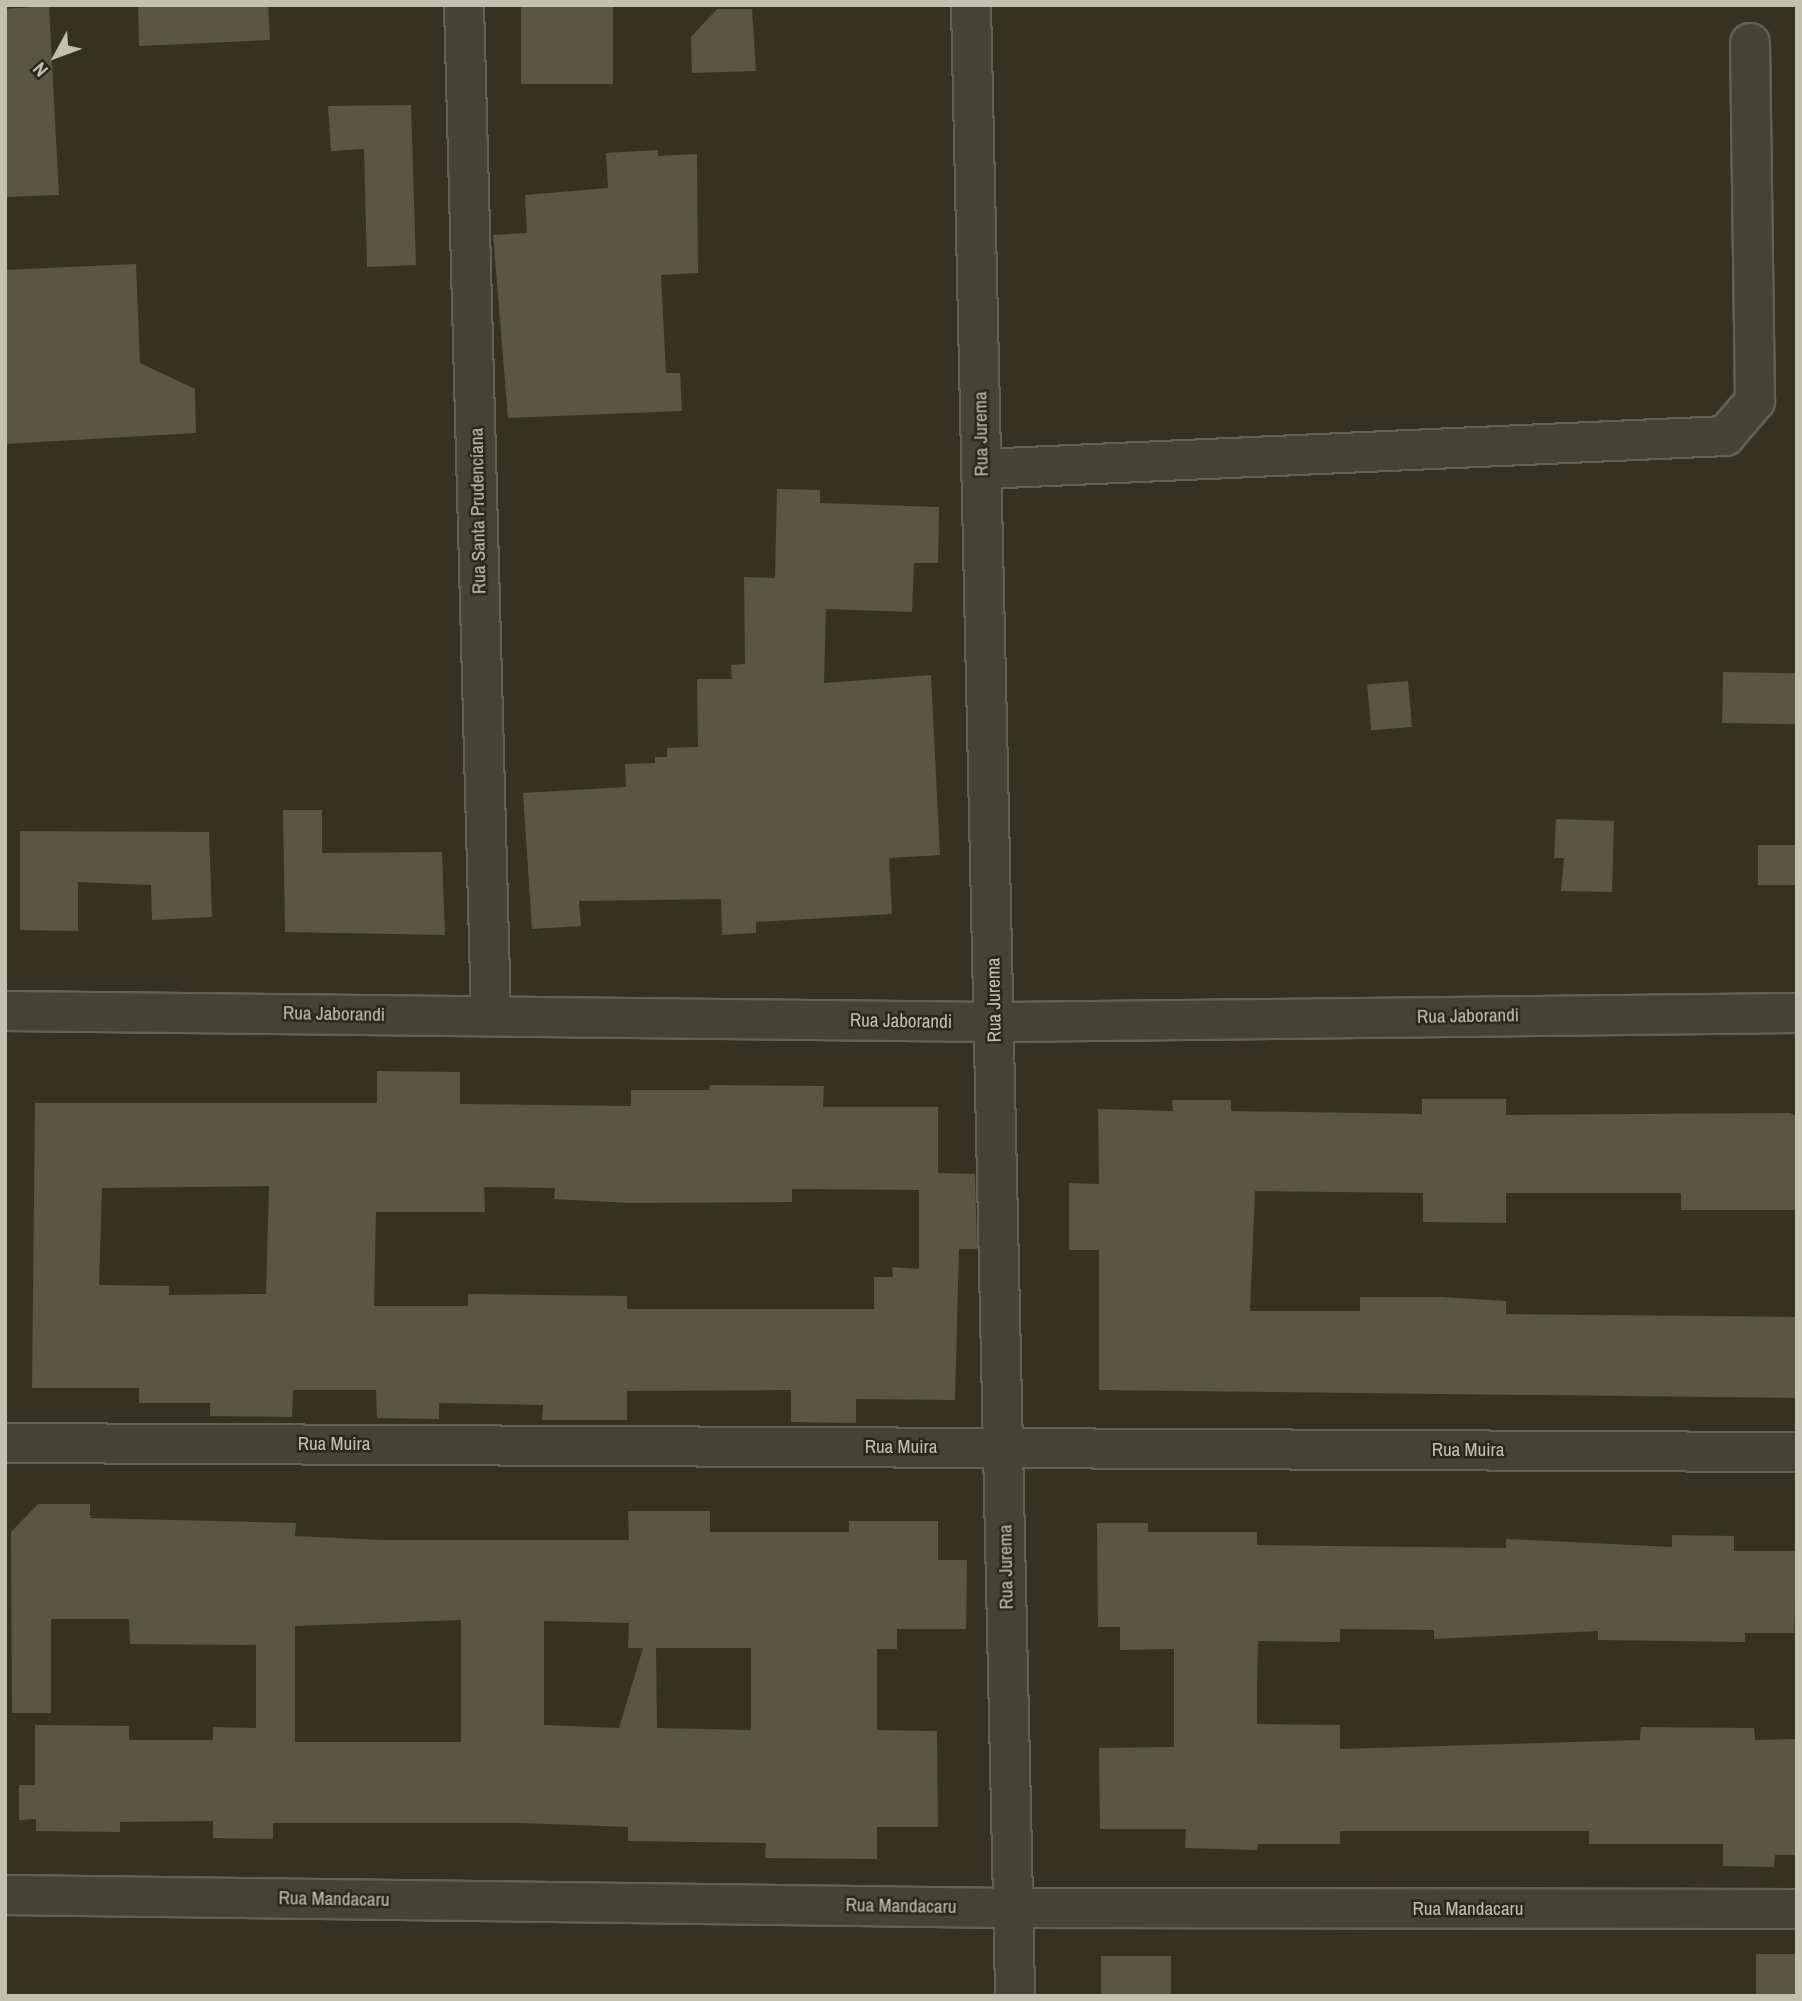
<!DOCTYPE html>
<html>
<head>
<meta charset="utf-8">
<style>
	body { margin:0 }
	#map { position:relative; width:1802px; height:2001px; overflow:hidden; background:#353222; font-family:"Archivo Narrow",sans-serif }
	div>[style] { position:absolute }
	[style*='--x'] { left:calc(var(--x)*1px); top:calc(var(--y)*1px); width:calc(var(--w)*1px); rotate:calc(var(--a)*1deg) }
	.building>* { inset:0; background:#595643; transform-origin:0 0 }
	.roads { filter:drop-shadow(2px 0 #636152) drop-shadow(-2px 0 #636152) drop-shadow(0 2px #636152) drop-shadow(0 -2px #636152) }
	.minor>* { height:38px; margin:-19px; padding:0 19px; transform-origin:19px; border-radius:19px; background:#454335 }
	span { translate:-50% -50%; white-space:nowrap; text-align:center; line-height:1.15; -webkit-text-stroke:5px #2a281b; paint-order:stroke }
	.street-label { font-size:19px; color:#c2c0af }
	.frame { position:absolute; inset:0; border:7px solid #c2c0af; pointer-events:none }
	.north { position:absolute; left:21px; top:21px; width:70px; height:70px; -webkit-text-stroke:5px #2a281b; paint-order:stroke; rotate:229deg; font-size:19px; font-weight:700; line-height:28px; text-align:center; color:#c2c0af }
	.north::after { content:''; display:block; margin:auto; width:24px; height:32px; background:#c2c0af; clip-path:polygon(50% 0,100% 100%,50% 72%,0 100%) }
</style>
</head>
<body>
<div id="map">
	<div class="building">
		<div style="clip-path:polygon(138px 5px,268px 5px,270px 40px,139px 46px)"></div>
		<div style="left:521px;top:5px;width:92px;height:79px"></div>
		<div style="clip-path:polygon(49px 6px,59px 195px,5px 197px,5px 9px)"></div>
		<div style="clip-path:polygon(717px 9px,752px 9px,756px 71px,692px 73px,691px 37px)"></div>
		<div style="clip-path:polygon(411px 105px,416px 265px,367px 267px,364px 149px,331px 151px,328px 106px)"></div>
		<div style="clip-path:polygon(658px 150px,658px 156px,697px 154px,698px 273px,661px 275px,666px 373px,680px 373px,682px 411px,508px 418px,493px 235px,527px 233px,525px 195px,608px 188px,606px 153px)"></div>
		<div style="clip-path:polygon(136px 264px,140px 363px,195px 389px,196px 433px,5px 444px,5px 270px)"></div>
		<div style="clip-path:polygon(777px 489px,820px 490px,820px 503px,939px 507px,938px 563px,914px 563px,912px 612px,826px 609px,824px 683px,931px 675px,940px 855px,889px 858px,892px 914px,756px 922px,756px 933px,722px 935px,721px 899px,579px 901px,581px 926px,532px 929px,523px 793px,626px 787px,625px 764px,655px 763px,655px 757px,667px 757px,667px 748px,698px 747px,697px 679px,732px 679px,731px 665px,745px 664px,744px 577px,775px 578px)"></div>
		<div style="left:1723px;top:672px;width:74px;height:51px;rotate:1deg"></div>
		<div style="left:1408px;top:681px;width:46px;height:41px;rotate:85deg"></div>
		<div style="clip-path:polygon(283px 810px,322px 810px,322px 853px,442px 852px,445px 935px,285px 932px)"></div>
		<div style="clip-path:polygon(1556px 819px,1614px 821px,1612px 892px,1561px 891px,1564px 858px,1554px 858px)"></div>
		<div style="clip-path:polygon(20px 831px,209px 832px,212px 917px,152px 920px,151px 885px,78px 882px,78px 931px,20px 930px)"></div>
		<div style="left:1797px;top:845px;width:40px;height:39px;rotate:90deg"></div>
		<div style="clip-path:polygon(evenodd,377px 1071px,460px 1072px,460px 1104px,631px 1106px,631px 1090px,709px 1090px,710px 1085px,824px 1086px,823px 1107px,938px 1107px,938px 1173px,975px 1174px,977px 1249px,959px 1249px,955px 1400px,856px 1399px,856px 1423px,791px 1422px,791px 1390px,627px 1391px,627px 1420px,542px 1420px,543px 1405px,439px 1403px,439px 1419px,377px 1418px,376px 1390px,293px 1390px,292px 1417px,210px 1416px,210px 1403px,139px 1403px,139px 1388px,32px 1388px,35px 1103px,377px 1103px,377px 1071px,269px 1186px,266px 1294px,169px 1295px,169px 1286px,99px 1285px,102px 1188px,269px 1186px,377px 1071px,484px 1187px,555px 1188px,554px 1199px,630px 1203px,792px 1202px,792px 1189px,919px 1190px,919px 1269px,892px 1267px,893px 1277px,874px 1277px,874px 1309px,627px 1309px,627px 1296px,468px 1294px,468px 1306px,374px 1306px,376px 1212px,485px 1212px,484px 1187px)"></div>
		<div style="clip-path:polygon(1422px 1099px,1506px 1099px,1506px 1115px,1789px 1113px,1797px 1116px,1797px 1210px,1681px 1210px,1681px 1193px,1506px 1193px,1506px 1223px,1423px 1222px,1423px 1193px,1255px 1191px,1250px 1311px,1360px 1311px,1360px 1297px,1441px 1297px,1506px 1301px,1506px 1314px,1795px 1317px,1797px 1398px,1099px 1390px,1099px 1250px,1069px 1250px,1069px 1183px,1099px 1184px,1098px 1109px,1173px 1111px,1172px 1100px,1231px 1100px,1231px 1111px,1422px 1114px)"></div>
		<div style="clip-path:polygon(evenodd,38px 1504px,90px 1504px,90px 1518px,296px 1523px,295px 1536px,380px 1540px,629px 1540px,628px 1511px,710px 1511px,710px 1532px,849px 1532px,849px 1521px,938px 1521px,938px 1560px,967px 1560px,966px 1629px,897px 1629px,897px 1649px,877px 1649px,877px 1730px,937px 1731px,938px 1827px,877px 1827px,877px 1859px,765px 1858px,766px 1843px,628px 1841px,628px 1827px,522px 1823px,273px 1823px,273px 1839px,213px 1838px,213px 1821px,120px 1822px,120px 1832px,36px 1831px,36px 1819px,19px 1820px,19px 1785px,35px 1785px,35px 1725px,129px 1726px,129px 1740px,213px 1740px,213px 1727px,256px 1728px,256px 1645px,130px 1644px,129px 1619px,51px 1619px,51px 1713px,12px 1713px,11px 1532px,38px 1504px,461px 1620px,461px 1742px,295px 1742px,295px 1626px,461px 1620px,38px 1504px,544px 1621px,629px 1623px,628px 1648px,643px 1648px,619px 1728px,544px 1725px,544px 1621px,38px 1504px,656px 1648px,751px 1648px,751px 1730px,657px 1728px,656px 1648px)"></div>
		<div style="clip-path:polygon(1097px 1523px,1148px 1523px,1148px 1532px,1257px 1532px,1257px 1545px,1506px 1548px,1506px 1539px,1672px 1547px,1672px 1535px,1734px 1536px,1734px 1551px,1797px 1551px,1794px 1633px,1745px 1633px,1745px 1642px,1598px 1640px,1598px 1631px,1434px 1639px,1434px 1630px,1340px 1629px,1340px 1642px,1258px 1641px,1257px 1688px,1257px 1724px,1340px 1725px,1340px 1749px,1640px 1740px,1641px 1727px,1754px 1728px,1755px 1740px,1797px 1739px,1797px 1855px,1775px 1855px,1774px 1867px,1723px 1866px,1723px 1844px,1589px 1844px,1589px 1831px,1340px 1831px,1340px 1844px,1258px 1844px,1257px 1850px,1185px 1848px,1186px 1829px,1100px 1829px,1099px 1748px,1174px 1747px,1174px 1649px,1120px 1650px,1120px 1627px,1098px 1627px)"></div>
		<div style="left:1756px;top:1954px;width:41px;height:42px"></div>
		<div style="left:1101px;top:1956px;width:70px;height:40px"></div>
	</div>
	<div class="roads">
		<div class="minor">
			<div style="--x:464;--y:5;--w:1011;--a:88.47"></div>
			<div style="--x:971;--y:5;--w:1991;--a:88.73"></div>
			<div style="--x:982;--y:469;--w:744;--a:-2.54"></div>
			<div style="--x:1725;--y:436;--w:46;--a:-49.4"></div>
			<div style="--x:1755;--y:401;--w:358;--a:-90.8"></div>
			<div style="--x:5;--y:1011;--w:989;--a:0.64"></div>
			<div style="--x:994;--y:1022;--w:803;--a:-0.64"></div>
			<div style="--x:5;--y:1443;--w:1792;--a:0.29"></div>
			<div style="--x:5;--y:1895;--w:1009;--a:0.74"></div>
			<div style="--x:1014;--y:1908;--w:783;--a:0.07"></div>
		</div>
	</div>
	<div class="street-label">
		<span style="left:981px;top:434px;rotate:-91deg">Rua Jurema</span>
		<span style="left:478px;top:511px;rotate:-91deg">Rua Santa Prudencíana</span>
		<span style="left:994px;top:1000px;rotate:-91deg">Rua Jurema</span>
		<span style="left:334px;top:1014px;rotate:1deg">Rua Jaborandi</span>
		<span style="left:1468px;top:1016px;rotate:-1deg">Rua Jaborandi</span>
		<span style="left:901px;top:1021px;rotate:1deg">Rua Jaborandi</span>
		<span style="left:334px;top:1444px">Rua Muira</span>
		<span style="left:901px;top:1447px">Rua Muira</span>
		<span style="left:1468px;top:1450px">Rua Muira</span>
		<span style="left:1006px;top:1567px;rotate:-91deg">Rua Jurema</span>
		<span style="left:334px;top:1899px;rotate:1deg">Rua Mandacaru</span>
		<span style="left:901px;top:1906px;rotate:1deg">Rua Mandacaru</span>
		<span style="left:1468px;top:1909px">Rua Mandacaru</span>
	</div>
	<div class="frame"></div>
	<div class="north">N</div>
</div>
</body>
</html>
